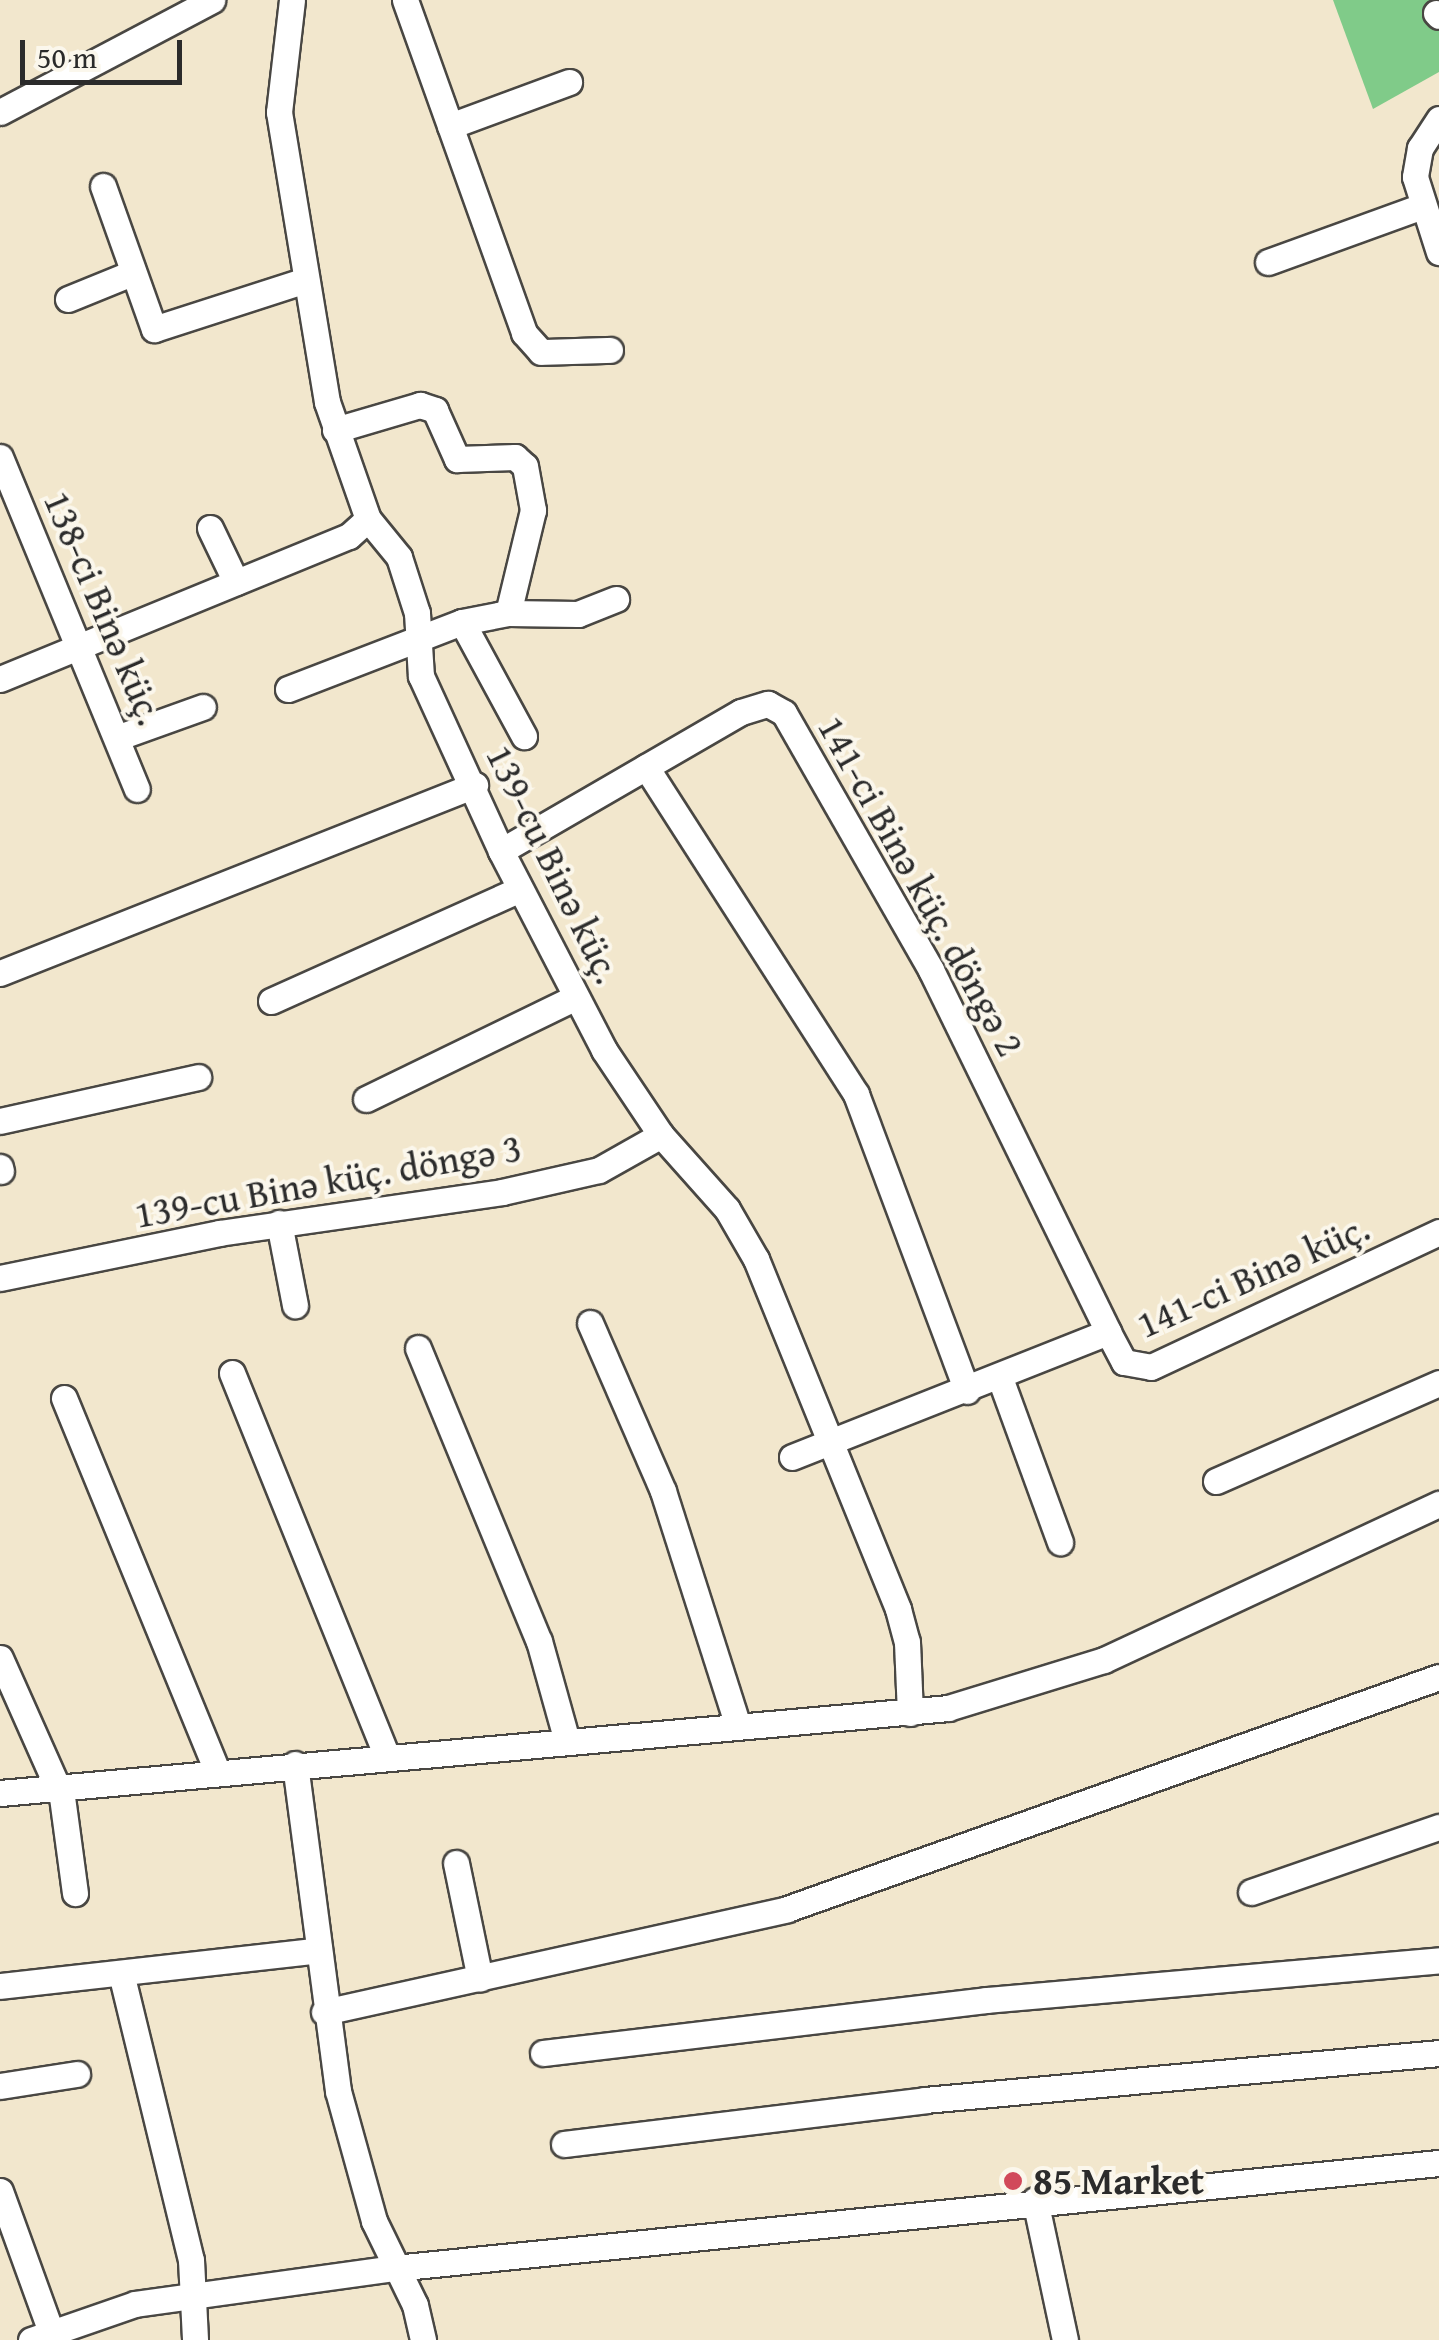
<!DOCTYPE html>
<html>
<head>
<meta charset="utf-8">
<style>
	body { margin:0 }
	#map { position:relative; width:1439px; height:2340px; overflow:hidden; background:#f2e7cd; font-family:"Gentium Book Plus",serif }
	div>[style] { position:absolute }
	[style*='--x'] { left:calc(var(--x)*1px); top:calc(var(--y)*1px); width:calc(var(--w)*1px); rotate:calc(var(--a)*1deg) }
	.green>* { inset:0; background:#80cb89 }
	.roads { filter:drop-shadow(2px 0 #494743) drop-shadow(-2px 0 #494743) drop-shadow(0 2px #494743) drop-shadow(0 -2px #494743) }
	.minor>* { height:25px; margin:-12.5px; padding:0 12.5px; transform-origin:12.5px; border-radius:12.5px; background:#fff }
	.dots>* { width:28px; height:28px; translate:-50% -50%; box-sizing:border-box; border:5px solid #fbf7ec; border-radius:50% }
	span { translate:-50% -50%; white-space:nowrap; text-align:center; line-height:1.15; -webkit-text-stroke:8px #fbf7ec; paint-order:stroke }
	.street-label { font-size:38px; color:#2b2b2b }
	.poi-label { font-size:38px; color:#2b2b2b; font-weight:700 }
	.left { translate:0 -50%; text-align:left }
	.scale { position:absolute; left:20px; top:40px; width:162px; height:45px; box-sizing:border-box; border:5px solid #2b2b2b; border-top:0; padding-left:12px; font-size:30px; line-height:35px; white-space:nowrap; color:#2b2b2b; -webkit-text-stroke:8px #fbf7ec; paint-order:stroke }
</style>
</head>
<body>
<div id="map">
	<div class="green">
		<div style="clip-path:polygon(1333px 0,1439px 0,1439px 72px,1373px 109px)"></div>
	</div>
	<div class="roads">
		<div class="minor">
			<div style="--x:292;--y:0;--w:113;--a:96.6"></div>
			<div style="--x:279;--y:112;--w:294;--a:80.6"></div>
			<div style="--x:327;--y:402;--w:124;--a:70.7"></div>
			<div style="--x:368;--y:519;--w:49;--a:50.8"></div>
			<div style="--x:399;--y:557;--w:59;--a:72.2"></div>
			<div style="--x:417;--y:613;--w:63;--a:86.4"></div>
			<div style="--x:421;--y:676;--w:192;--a:65.4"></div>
			<div style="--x:501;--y:851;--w:224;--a:62.6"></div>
			<div style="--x:604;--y:1050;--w:102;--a:56.2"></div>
			<div style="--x:661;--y:1135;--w:99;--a:48.3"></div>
			<div style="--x:727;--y:1209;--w:58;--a:59.9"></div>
			<div style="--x:756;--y:1259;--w:378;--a:67.9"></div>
			<div style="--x:898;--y:1609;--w:34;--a:75"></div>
			<div style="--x:907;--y:1642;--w:71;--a:87.6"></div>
			<div style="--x:405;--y:0;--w:354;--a:70.3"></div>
			<div style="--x:524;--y:333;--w:25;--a:48"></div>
			<div style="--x:541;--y:352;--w:69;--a:-1.7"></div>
			<div style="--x:1436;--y:13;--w:4;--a:45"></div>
			<div style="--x:0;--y:112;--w:240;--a:-27.8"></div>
			<div style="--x:1439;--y:119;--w:35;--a:123"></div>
			<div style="--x:1420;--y:148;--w:29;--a:100"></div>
			<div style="--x:1415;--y:177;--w:79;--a:72.3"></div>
			<div style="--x:450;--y:126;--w:127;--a:-20.3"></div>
			<div style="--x:103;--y:186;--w:152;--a:70.4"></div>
			<div style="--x:154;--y:329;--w:160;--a:-17.9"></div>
			<div style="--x:1268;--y:262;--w:162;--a:-19.9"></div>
			<div style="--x:68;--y:299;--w:69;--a:-22.1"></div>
			<div style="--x:335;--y:430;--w:89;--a:-16.4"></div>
			<div style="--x:420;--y:405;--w:16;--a:18"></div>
			<div style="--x:435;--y:410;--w:54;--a:65.8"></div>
			<div style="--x:457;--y:459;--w:58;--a:-2"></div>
			<div style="--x:515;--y:457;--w:13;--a:42"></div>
			<div style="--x:525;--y:466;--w:45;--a:79.7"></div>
			<div style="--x:533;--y:510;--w:106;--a:103.6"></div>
			<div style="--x:0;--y:457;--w:359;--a:67.6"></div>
			<div style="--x:210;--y:528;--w:60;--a:64.3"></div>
			<div style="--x:462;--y:622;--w:130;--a:61.5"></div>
			<div style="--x:0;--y:679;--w:377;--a:-22.3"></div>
			<div style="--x:349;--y:536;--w:25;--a:-42"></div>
			<div style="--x:288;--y:689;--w:186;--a:-21.1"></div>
			<div style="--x:462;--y:622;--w:47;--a:-11.1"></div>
			<div style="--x:508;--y:613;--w:70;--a:0.8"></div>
			<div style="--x:578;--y:614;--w:41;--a:-21.5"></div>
			<div style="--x:119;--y:737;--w:89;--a:-19.7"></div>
			<div style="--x:646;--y:767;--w:389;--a:57.3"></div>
			<div style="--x:856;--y:1094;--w:317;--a:69.5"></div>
			<div style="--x:501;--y:851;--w:277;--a:-30.1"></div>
			<div style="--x:741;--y:712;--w:28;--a:-17"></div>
			<div style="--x:768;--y:704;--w:18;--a:29"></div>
			<div style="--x:784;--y:713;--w:296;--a:60.2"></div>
			<div style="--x:931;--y:970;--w:403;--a:63.9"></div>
			<div style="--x:0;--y:973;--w:511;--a:-21.59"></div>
			<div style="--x:271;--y:1001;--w:273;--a:-24.2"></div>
			<div style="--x:366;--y:1099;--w:233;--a:-25.9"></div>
			<div style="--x:0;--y:1121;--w:203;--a:-12.5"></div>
			<div style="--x:0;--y:1167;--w:4;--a:76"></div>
			<div style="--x:279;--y:1223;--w:84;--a:79"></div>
			<div style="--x:0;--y:1278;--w:224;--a:-11.6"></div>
			<div style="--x:219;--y:1233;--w:286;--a:-8.2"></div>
			<div style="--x:502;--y:1192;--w:99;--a:-12.8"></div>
			<div style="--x:599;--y:1170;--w:71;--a:-29.4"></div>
			<div style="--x:590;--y:1323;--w:183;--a:66.5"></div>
			<div style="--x:663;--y:1491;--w:247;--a:72.3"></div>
			<div style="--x:418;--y:1348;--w:317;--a:67.6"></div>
			<div style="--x:539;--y:1641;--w:104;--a:74.4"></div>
			<div style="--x:232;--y:1373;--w:412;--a:68"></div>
			<div style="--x:1000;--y:1378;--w:175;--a:69.9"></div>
			<div style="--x:64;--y:1398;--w:403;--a:67.7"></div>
			<div style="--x:792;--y:1457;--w:340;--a:-21.6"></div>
			<div style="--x:1108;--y:1332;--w:34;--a:62"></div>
			<div style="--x:1124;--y:1362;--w:27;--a:10"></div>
			<div style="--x:1151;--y:1367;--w:318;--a:-25.1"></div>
			<div style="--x:1216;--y:1481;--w:244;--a:-23.7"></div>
			<div style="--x:0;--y:1658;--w:152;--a:66"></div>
			<div style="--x:62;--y:1797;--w:97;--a:82.3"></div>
			<div style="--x:295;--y:1764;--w:330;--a:82.5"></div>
			<div style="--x:338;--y:2091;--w:135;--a:74.5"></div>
			<div style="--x:374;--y:2221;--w:93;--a:64"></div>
			<div style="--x:415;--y:2305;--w:36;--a:77"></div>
			<div style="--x:0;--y:1793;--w:952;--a:-5.12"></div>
			<div style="--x:948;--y:1708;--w:163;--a:-17.1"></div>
			<div style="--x:1104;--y:1660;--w:370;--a:-25"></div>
			<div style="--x:456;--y:1863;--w:118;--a:78.3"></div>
			<div style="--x:1251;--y:1892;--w:199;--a:-19.1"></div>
			<div style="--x:121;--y:1973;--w:295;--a:76.3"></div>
			<div style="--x:191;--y:2260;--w:80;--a:87.1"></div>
			<div style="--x:0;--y:1986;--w:321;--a:-6.4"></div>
			<div style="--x:324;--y:2012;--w:474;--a:-12.5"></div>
			<div style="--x:787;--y:1909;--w:692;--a:-19.59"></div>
			<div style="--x:543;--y:2053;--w:446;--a:-6.8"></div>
			<div style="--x:986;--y:2000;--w:455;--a:-5"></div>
			<div style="--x:0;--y:2086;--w:78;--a:-8.9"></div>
			<div style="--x:564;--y:2144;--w:364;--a:-6.9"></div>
			<div style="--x:925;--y:2100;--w:516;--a:-5.22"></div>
			<div style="--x:0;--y:2191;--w:158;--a:70.1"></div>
			<div style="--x:1035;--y:2200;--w:143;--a:77.9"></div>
			<div style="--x:31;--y:2340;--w:110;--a:-19.1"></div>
			<div style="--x:135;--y:2304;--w:261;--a:-7.9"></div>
			<div style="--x:394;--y:2268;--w:1050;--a:-5.74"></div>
		</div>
	</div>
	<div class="dots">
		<div style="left:1013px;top:2181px;background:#d1495b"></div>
	</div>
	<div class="street-label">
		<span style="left:104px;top:608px;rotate:67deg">138-ci Binə küç.</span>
		<span style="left:554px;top:864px;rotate:64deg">139-cu Binə küç.</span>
		<span style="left:921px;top:886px;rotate:61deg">141-ci Binə küç. döngə 2</span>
		<span style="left:328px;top:1181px;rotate:-10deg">139-cu Binə küç. döngə 3</span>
		<span style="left:1253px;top:1276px;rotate:-24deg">141-ci Binə küç.</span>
	</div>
	<div class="poi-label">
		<span class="left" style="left:1033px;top:2181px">85 Market</span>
	</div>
	<div class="scale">50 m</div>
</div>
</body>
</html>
